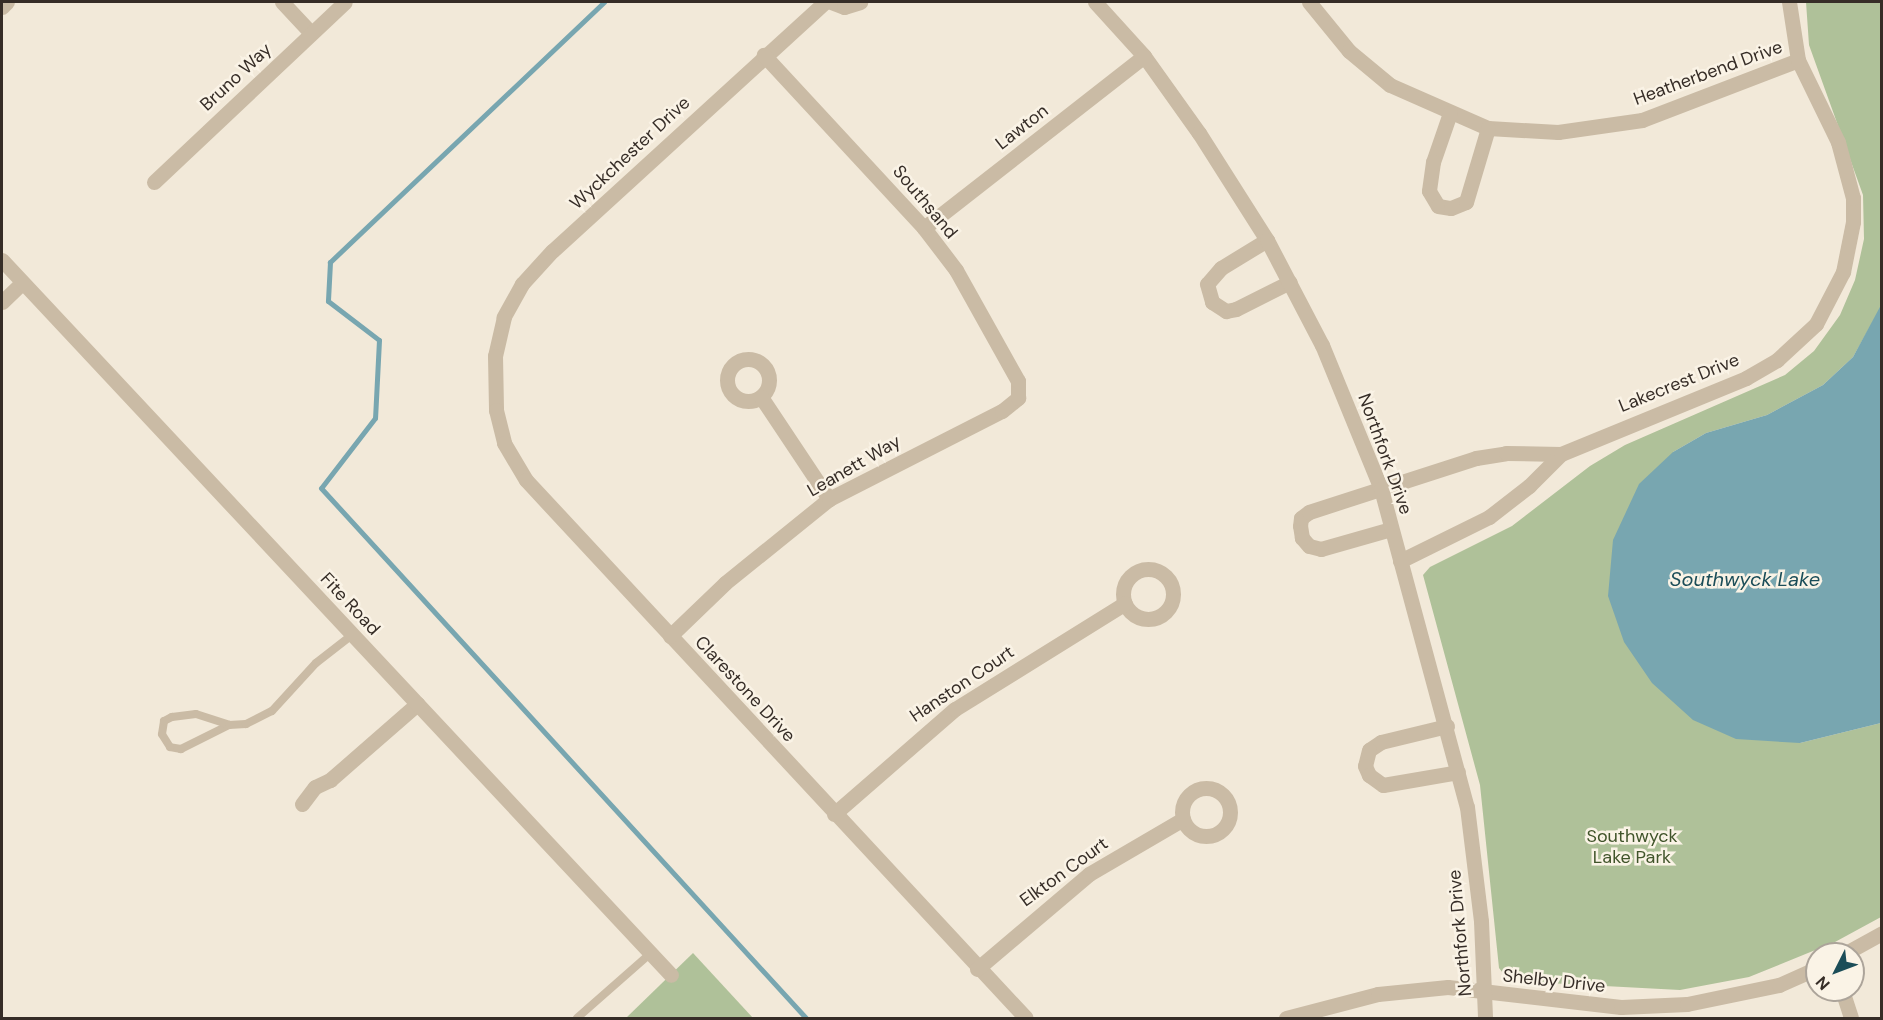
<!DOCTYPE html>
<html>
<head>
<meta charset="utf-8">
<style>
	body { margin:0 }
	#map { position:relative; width:1883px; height:1020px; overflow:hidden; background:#f2e9d9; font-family:"DM Sans",sans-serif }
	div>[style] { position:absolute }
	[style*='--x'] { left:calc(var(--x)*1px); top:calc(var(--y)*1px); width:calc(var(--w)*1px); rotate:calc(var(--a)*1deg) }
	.green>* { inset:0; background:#afc199 }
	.water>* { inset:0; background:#78a6b0 }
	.stream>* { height:5px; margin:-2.5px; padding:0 2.5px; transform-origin:2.5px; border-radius:2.5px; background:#78a6b0 }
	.service>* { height:8px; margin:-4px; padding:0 4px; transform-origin:4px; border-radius:4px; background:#cabba5 }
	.minor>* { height:15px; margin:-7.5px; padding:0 7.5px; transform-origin:7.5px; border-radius:7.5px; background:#cabba5 }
	.minor>.ring { margin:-7.5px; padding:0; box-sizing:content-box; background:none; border:15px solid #cabba5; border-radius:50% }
	.tertiary>* { height:15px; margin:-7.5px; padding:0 7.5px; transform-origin:7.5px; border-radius:7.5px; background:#cabba5 }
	span { translate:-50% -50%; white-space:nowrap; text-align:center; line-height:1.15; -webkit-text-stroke:5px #faf3e6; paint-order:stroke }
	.street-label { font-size:18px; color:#362d27 }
	.park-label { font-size:18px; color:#40542a }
	.water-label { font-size:20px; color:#1b4d58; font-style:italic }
	.frame { position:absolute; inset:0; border:3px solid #362d27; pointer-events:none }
	.north { position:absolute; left:1805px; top:942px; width:60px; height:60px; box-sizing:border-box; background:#faf3e6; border:2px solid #aca49a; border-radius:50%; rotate:228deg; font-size:16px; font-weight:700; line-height:24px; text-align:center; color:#362d27 }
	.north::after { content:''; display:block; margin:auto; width:21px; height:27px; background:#1b4d58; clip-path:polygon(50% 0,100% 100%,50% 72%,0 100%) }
</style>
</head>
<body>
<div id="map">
	<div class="green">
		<div style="clip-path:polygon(1806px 2px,1881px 2px,1882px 305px,1853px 357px,1823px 385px,1767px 415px,1706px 433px,1673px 452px,1800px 743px,1881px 723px,1881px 917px,1835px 942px,1749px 977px,1680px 990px,1509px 981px,1499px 968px,1480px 785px,1423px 575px,1430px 567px,1512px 526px,1590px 466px,1625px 445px,1785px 375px,1814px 351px,1840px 315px,1855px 280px,1864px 239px,1863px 195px,1809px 45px)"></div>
		<div style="clip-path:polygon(693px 953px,753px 1018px,626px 1018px)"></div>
	</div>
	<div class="water">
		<div style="clip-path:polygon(1881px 305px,1881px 723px,1800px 743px,1736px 739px,1693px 720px,1652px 683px,1624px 642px,1608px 596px,1613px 540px,1639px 484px,1673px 452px,1706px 433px,1767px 415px,1823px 385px,1853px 357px)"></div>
	</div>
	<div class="stream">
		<div style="--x:604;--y:2;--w:378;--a:136.5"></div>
		<div style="--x:330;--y:262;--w:39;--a:93"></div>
		<div style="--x:328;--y:301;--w:64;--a:37.4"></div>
		<div style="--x:379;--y:340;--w:78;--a:92.9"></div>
		<div style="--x:375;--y:418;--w:88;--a:127.6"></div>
		<div style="--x:321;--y:488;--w:718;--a:47.54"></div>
	</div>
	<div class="service">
		<div style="--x:229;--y:725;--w:54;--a:153.4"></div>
		<div style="--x:181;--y:749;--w:11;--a:-170"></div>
		<div style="--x:170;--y:747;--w:15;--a:-122"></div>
		<div style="--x:162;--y:734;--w:13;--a:-81"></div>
		<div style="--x:164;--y:721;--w:9;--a:-27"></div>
		<div style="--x:172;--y:717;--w:24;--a:-7"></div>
		<div style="--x:196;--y:714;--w:35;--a:18"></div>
		<div style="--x:229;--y:725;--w:17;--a:-3"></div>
		<div style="--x:246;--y:724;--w:29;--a:-27"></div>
		<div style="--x:272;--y:711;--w:65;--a:-47.5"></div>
		<div style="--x:316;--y:663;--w:46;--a:-37.9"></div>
		<div style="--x:577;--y:1018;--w:98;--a:-41.3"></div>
	</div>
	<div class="minor">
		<div style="--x:282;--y:2;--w:42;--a:46.9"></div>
		<div style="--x:825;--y:2;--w:369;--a:137.6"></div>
		<div style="--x:552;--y:251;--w:45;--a:132.3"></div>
		<div style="--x:522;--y:284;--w:38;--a:119"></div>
		<div style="--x:504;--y:317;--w:40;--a:103"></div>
		<div style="--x:495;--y:356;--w:54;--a:88.9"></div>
		<div style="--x:496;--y:410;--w:34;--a:76"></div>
		<div style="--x:504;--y:443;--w:43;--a:59.3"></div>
		<div style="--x:526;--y:480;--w:734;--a:47.1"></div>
		<div style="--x:831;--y:2;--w:14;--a:21"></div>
		<div style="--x:844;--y:7;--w:17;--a:-17"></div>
		<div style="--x:1309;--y:2;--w:63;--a:50.8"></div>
		<div style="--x:1349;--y:51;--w:53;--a:39.7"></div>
		<div style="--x:1390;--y:85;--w:107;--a:23.7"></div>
		<div style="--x:1488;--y:128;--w:70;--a:3.3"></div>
		<div style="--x:1558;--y:132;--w:85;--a:-8.1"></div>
		<div style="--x:1642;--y:120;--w:167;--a:-21"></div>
		<div style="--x:2;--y:7;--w:7;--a:-45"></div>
		<div style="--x:1450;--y:113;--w:52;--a:109.1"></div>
		<div style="--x:1433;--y:162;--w:29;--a:98"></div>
		<div style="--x:1429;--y:191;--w:17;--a:59"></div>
		<div style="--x:1438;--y:206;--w:13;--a:9"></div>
		<div style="--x:1451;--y:208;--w:16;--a:-22"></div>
		<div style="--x:1466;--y:202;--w:77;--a:-73.4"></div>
		<div style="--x:154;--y:182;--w:262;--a:-43.3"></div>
		<div style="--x:924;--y:228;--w:279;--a:-38"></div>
		<div style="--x:1267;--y:240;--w:54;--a:148.7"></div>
		<div style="--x:1221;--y:268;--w:21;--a:131"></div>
		<div style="--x:1207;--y:284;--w:19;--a:74"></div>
		<div style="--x:1212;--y:302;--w:17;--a:33"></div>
		<div style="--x:1226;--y:311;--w:10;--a:-11"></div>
		<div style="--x:1236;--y:309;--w:60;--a:-26.6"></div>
		<div style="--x:2;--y:302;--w:28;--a:-44"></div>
		<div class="ring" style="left:727px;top:359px;width:27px;height:27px"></div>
		<div style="--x:761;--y:397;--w:123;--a:56.3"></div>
		<div style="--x:1391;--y:529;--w:73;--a:164.1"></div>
		<div style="--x:1321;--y:549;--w:12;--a:-166"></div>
		<div style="--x:1309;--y:546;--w:11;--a:-131"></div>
		<div style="--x:1302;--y:538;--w:12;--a:-99"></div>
		<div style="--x:1300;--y:526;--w:8;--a:-83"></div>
		<div style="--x:1301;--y:518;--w:10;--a:-37"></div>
		<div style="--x:1309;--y:512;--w:176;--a:-17.9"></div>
		<div style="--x:1476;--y:458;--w:30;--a:-9"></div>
		<div style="--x:1506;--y:453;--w:55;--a:1"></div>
		<div style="--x:1400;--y:561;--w:99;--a:-26.3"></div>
		<div style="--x:1489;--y:517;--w:51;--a:-37.8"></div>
		<div style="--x:1529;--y:486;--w:45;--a:-45"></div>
		<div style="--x:1561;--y:454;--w:200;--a:-22.3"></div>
		<div style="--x:1746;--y:378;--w:36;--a:-30"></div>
		<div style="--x:1777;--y:360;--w:53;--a:-42.7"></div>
		<div style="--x:1816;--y:324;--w:59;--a:-62.6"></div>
		<div style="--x:1843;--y:272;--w:51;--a:-78.7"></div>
		<div style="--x:1853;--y:222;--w:24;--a:-90"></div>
		<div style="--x:1853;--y:198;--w:58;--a:-105"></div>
		<div style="--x:1838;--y:142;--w:91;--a:-116"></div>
		<div style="--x:1798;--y:60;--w:59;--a:-98.8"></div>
		<div class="ring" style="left:1123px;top:569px;width:35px;height:35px"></div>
		<div style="--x:670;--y:636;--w:76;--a:-43.9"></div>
		<div style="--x:725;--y:583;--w:134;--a:-38.9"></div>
		<div style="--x:829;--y:499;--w:194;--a:-27"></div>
		<div style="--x:1002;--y:411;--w:21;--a:-39"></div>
		<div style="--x:1018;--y:398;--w:17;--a:-90"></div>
		<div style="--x:1018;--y:381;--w:127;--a:-119.2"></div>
		<div style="--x:956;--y:270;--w:53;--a:-127.3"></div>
		<div style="--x:924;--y:228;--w:236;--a:-132.8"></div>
		<div style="--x:1447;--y:726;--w:68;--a:166.4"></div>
		<div style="--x:1381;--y:742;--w:14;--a:146"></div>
		<div style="--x:1369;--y:750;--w:16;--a:104"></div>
		<div style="--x:1365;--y:766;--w:10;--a:66"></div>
		<div style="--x:1369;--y:775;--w:17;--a:36"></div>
		<div style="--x:1383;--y:785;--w:76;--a:-9.8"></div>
		<div class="ring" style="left:1182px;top:788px;width:33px;height:33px"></div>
		<div style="--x:302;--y:804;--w:21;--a:-53"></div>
		<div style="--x:315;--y:787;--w:17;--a:-25"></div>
		<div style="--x:330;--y:780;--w:116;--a:-41.1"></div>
		<div style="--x:834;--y:814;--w:160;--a:-41"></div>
		<div style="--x:955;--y:709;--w:200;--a:-31.9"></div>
		<div style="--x:1844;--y:954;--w:43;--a:-28.9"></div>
		<div style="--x:977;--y:969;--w:147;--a:-40.3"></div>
		<div style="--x:1089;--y:874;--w:109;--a:-30.3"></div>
		<div style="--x:1842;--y:990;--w:29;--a:72"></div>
		<div style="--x:1286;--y:1018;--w:95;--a:-14.6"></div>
		<div style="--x:1378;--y:994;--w:70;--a:-5.7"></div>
		<div style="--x:1448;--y:987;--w:174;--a:6.6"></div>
		<div style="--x:1621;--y:1007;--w:66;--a:-2.6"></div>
		<div style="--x:1687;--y:1004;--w:94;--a:-11.7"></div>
		<div style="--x:1779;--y:985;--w:42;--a:-24.1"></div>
	</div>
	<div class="tertiary">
		<div style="--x:1095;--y:2;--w:73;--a:47.8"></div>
		<div style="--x:1144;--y:56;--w:95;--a:54.5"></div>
		<div style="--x:1199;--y:133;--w:127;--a:57.6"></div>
		<div style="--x:1267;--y:240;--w:119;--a:62.4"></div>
		<div style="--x:1322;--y:345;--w:156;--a:67.7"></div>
		<div style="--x:1381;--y:489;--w:329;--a:74.9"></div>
		<div style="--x:1467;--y:807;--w:115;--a:83"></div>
		<div style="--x:1481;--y:921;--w:97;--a:87.6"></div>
		<div style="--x:2;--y:260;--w:979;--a:46.9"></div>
	</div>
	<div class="street-label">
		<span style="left:1708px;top:73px;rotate:-20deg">Heatherbend Drive</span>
		<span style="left:236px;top:77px;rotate:-43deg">Bruno Way</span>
		<span style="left:1022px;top:127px;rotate:-38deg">Lawton</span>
		<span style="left:630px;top:153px;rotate:-43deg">Wyckchester Drive</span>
		<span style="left:925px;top:202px;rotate:50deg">Southsand</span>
		<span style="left:1679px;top:383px;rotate:-22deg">Lakecrest Drive</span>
		<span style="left:1385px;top:454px;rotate:70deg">Northfork Drive</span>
		<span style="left:854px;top:466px;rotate:-30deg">Leanett Way</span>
		<span style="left:350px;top:604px;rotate:47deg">Fite Road</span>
		<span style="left:962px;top:684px;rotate:-34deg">Hanston Court</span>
		<span style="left:745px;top:689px;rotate:47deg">Clarestone Drive</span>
		<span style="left:1064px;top:872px;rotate:-36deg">Elkton Court</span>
		<span style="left:1460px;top:933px;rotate:-95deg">Northfork Drive</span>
		<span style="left:1554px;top:981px;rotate:6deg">Shelby Drive</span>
	</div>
	<div class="park-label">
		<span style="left:1632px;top:847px">Southwyck<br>Lake Park</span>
	</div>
	<div class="water-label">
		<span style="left:1745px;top:579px">Southwyck Lake</span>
	</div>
	<div class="frame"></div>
	<div class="north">N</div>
</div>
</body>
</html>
